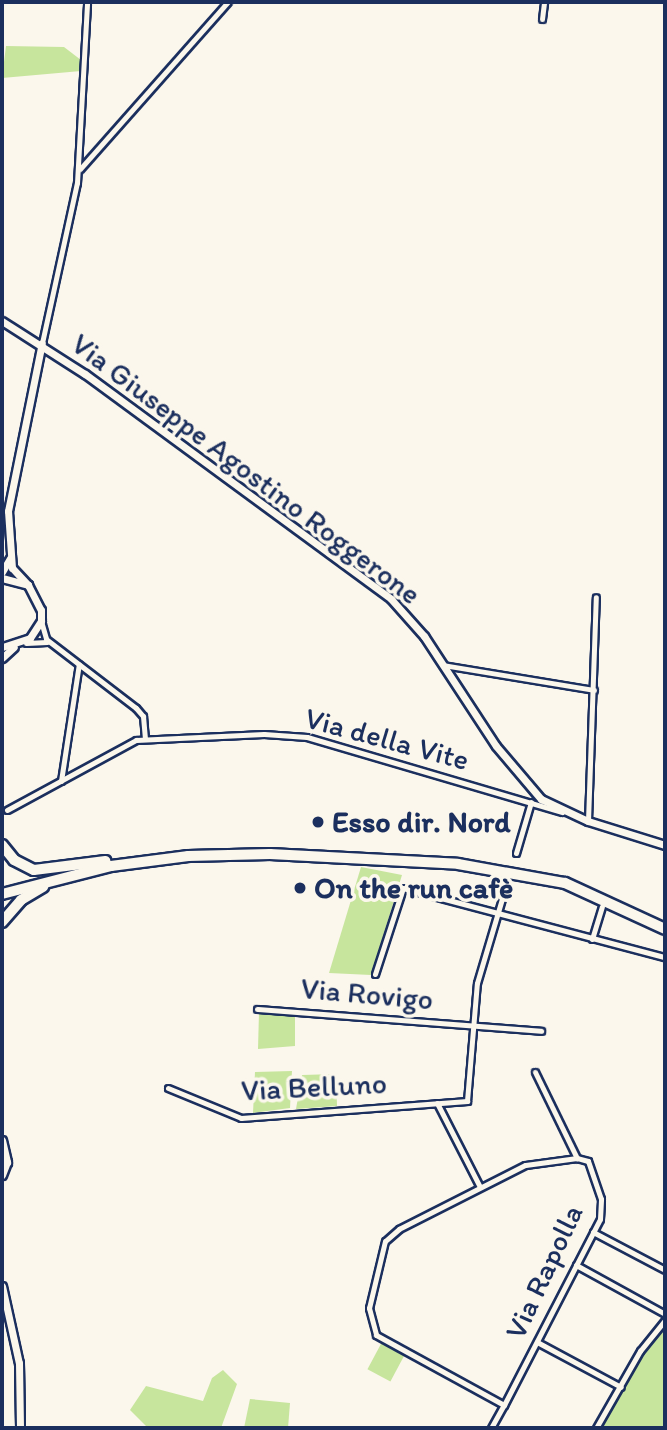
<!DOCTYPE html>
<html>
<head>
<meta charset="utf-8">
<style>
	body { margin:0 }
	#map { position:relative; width:667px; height:1430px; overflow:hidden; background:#fbf7ec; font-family:Itim,sans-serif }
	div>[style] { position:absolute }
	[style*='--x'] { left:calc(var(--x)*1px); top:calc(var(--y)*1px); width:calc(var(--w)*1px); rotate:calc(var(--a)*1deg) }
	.green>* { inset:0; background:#c7e59d; transform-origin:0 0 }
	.roads { filter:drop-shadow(2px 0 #1b2f5e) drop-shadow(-2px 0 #1b2f5e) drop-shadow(0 2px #1b2f5e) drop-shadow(0 -2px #1b2f5e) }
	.minor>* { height:5px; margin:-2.5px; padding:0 2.5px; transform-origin:2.5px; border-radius:2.5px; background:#fbf7ec }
	.tertiary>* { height:7px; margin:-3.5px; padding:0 3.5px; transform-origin:3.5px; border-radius:3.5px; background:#fbf7ec }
	.trunk>* { height:10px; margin:-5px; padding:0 5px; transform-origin:5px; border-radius:5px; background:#fbf7ec }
	.dots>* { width:19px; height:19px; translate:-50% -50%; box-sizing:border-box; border:4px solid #fbf7ec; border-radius:50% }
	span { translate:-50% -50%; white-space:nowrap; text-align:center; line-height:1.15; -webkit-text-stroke:7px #fbf7ec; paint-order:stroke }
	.street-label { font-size:30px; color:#1b2f5e }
	.poi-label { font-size:30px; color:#1b2f5e; font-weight:700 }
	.left { translate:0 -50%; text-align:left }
	.frame { position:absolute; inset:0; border:4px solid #1b2f5e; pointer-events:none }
</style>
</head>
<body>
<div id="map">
	<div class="green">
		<div style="clip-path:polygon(6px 46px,64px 47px,81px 60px,81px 71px,2px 78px)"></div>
		<div style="clip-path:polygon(361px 867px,402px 875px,371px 975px,329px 973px)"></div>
		<div style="clip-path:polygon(259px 1012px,295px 1015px,295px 1046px,258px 1049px)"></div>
		<div style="clip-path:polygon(292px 1071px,290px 1108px,253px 1113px,255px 1072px)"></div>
		<div style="clip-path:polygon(336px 1074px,337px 1106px,296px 1109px,302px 1075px)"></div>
		<div style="clip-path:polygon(665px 1325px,665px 1428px,600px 1428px,646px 1347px)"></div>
		<div style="left:382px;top:1342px;width:26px;height:31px;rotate:28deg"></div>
		<div style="clip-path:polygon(223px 1370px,237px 1384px,221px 1428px,148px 1428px,130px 1410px,146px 1386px,203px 1401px,212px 1378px)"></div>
		<div style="clip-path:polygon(250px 1399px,290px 1403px,288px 1428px,244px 1428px)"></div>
	</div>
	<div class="roads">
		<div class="minor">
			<div style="--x:542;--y:19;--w:17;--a:-83"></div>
			<div style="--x:80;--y:169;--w:223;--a:-48.5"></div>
			<div style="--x:42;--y:343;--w:164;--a:-77.7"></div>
			<div style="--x:77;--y:183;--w:181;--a:-86.8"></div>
			<div style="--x:41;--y:621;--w:19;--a:74"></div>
			<div style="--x:46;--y:639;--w:113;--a:37.5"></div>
			<div style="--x:136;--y:708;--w:11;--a:49"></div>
			<div style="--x:143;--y:716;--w:22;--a:85"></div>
			<div style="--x:26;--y:643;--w:21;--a:-3"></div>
			<div style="--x:443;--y:665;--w:153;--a:9.4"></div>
			<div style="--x:61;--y:781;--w:118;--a:-81.3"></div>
			<div style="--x:7;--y:810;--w:147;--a:-28.5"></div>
			<div style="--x:136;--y:740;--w:128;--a:-2.7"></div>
			<div style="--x:264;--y:734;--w:43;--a:4"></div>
			<div style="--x:307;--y:737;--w:266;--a:16.4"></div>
			<div style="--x:588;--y:821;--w:224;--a:-88"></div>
			<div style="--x:516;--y:853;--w:53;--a:-73.6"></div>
			<div style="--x:592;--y:939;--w:34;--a:-73"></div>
			<div style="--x:375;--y:974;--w:90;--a:-72"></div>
			<div style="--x:403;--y:888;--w:271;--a:14.8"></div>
			<div style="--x:257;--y:1009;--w:285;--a:4.4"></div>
			<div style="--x:535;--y:1072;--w:96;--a:64"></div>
			<div style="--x:168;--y:1088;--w:79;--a:22.3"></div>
			<div style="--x:241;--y:1118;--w:227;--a:-4.3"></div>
			<div style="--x:467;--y:1101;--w:118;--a:-85.2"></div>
			<div style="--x:477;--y:983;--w:102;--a:-73.5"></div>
			<div style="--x:437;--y:1103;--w:94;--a:62.9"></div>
			<div style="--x:593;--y:1232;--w:81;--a:27.8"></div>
			<div style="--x:576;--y:1265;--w:102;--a:28.8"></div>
			<div style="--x:537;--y:1342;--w:95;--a:28.2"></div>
			<div style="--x:491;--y:1428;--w:26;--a:-61"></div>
			<div style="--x:504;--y:1405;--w:209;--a:-62.7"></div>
			<div style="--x:600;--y:1219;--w:20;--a:-87"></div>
			<div style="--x:601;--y:1199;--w:40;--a:-108.9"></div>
			<div style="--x:588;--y:1161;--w:11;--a:-165"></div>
			<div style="--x:577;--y:1158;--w:52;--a:172.3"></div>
			<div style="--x:525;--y:1165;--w:141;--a:153.1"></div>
			<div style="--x:399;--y:1229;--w:18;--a:139"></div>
			<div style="--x:385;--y:1241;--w:69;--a:103.4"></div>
			<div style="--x:369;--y:1308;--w:28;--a:75"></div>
			<div style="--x:376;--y:1335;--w:146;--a:28.7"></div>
			<div style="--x:596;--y:1428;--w:89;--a:-60.3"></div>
			<div style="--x:640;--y:1351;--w:40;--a:-51"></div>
		</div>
		<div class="tertiary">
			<div style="--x:2;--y:321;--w:98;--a:32.6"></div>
			<div style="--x:85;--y:374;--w:380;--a:36.3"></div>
			<div style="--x:391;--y:599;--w:50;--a:48.3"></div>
			<div style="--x:424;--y:636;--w:131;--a:56.8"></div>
			<div style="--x:496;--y:746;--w:70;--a:49.7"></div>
			<div style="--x:541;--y:799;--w:52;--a:25.1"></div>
			<div style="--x:588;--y:821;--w:81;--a:17.3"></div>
			<div style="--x:2;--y:572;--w:16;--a:-60"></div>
			<div style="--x:2;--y:578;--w:27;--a:15"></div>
			<div style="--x:28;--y:585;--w:28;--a:63"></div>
			<div style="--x:41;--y:610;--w:11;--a:90"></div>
			<div style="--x:41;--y:621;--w:20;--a:123"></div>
			<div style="--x:30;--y:638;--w:29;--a:162"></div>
			<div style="--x:28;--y:585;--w:23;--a:-133"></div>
			<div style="--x:12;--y:568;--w:57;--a:-94"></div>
			<div style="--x:8;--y:511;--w:171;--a:-78.6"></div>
			<div style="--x:2;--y:658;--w:16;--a:-43"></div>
			<div style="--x:2;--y:1140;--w:23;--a:77"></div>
			<div style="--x:7;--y:1162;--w:14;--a:111"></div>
			<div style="--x:2;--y:1286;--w:79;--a:77.6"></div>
			<div style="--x:19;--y:1363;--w:65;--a:89.1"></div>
		</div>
		<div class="trunk">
			<div style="--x:2;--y:845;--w:19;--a:51"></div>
			<div style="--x:14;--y:860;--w:22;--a:27"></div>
			<div style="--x:34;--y:870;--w:72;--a:-7.2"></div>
			<div style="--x:2;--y:894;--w:113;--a:-14.4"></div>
			<div style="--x:111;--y:866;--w:78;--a:-7.4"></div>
			<div style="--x:188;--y:856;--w:82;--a:-1.4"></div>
			<div style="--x:270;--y:854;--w:188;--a:3"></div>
			<div style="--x:458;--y:864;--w:109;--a:10.1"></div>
			<div style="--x:565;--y:883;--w:110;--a:24.7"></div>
			<div style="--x:2;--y:922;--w:29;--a:-49"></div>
			<div style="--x:21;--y:900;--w:26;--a:-31"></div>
		</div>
	</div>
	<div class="dots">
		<div style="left:318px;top:822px;background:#1b2f5e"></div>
		<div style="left:300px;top:888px;background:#1b2f5e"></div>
	</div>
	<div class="street-label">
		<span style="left:246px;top:469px;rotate:37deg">Via Giuseppe Agostino Roggerone</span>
		<span style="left:387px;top:739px;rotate:15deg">Via della Vite</span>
		<span style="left:367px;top:994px;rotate:5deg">Via Rovigo</span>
		<span style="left:314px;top:1087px;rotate:-3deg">Via Belluno</span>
		<span style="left:544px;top:1272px;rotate:-65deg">Via Rapolla</span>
	</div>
	<div class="poi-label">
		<span class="left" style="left:332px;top:822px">Esso dir. Nord</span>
		<span class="left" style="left:314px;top:888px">On the run cafè</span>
	</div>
	<div class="frame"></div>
</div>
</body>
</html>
